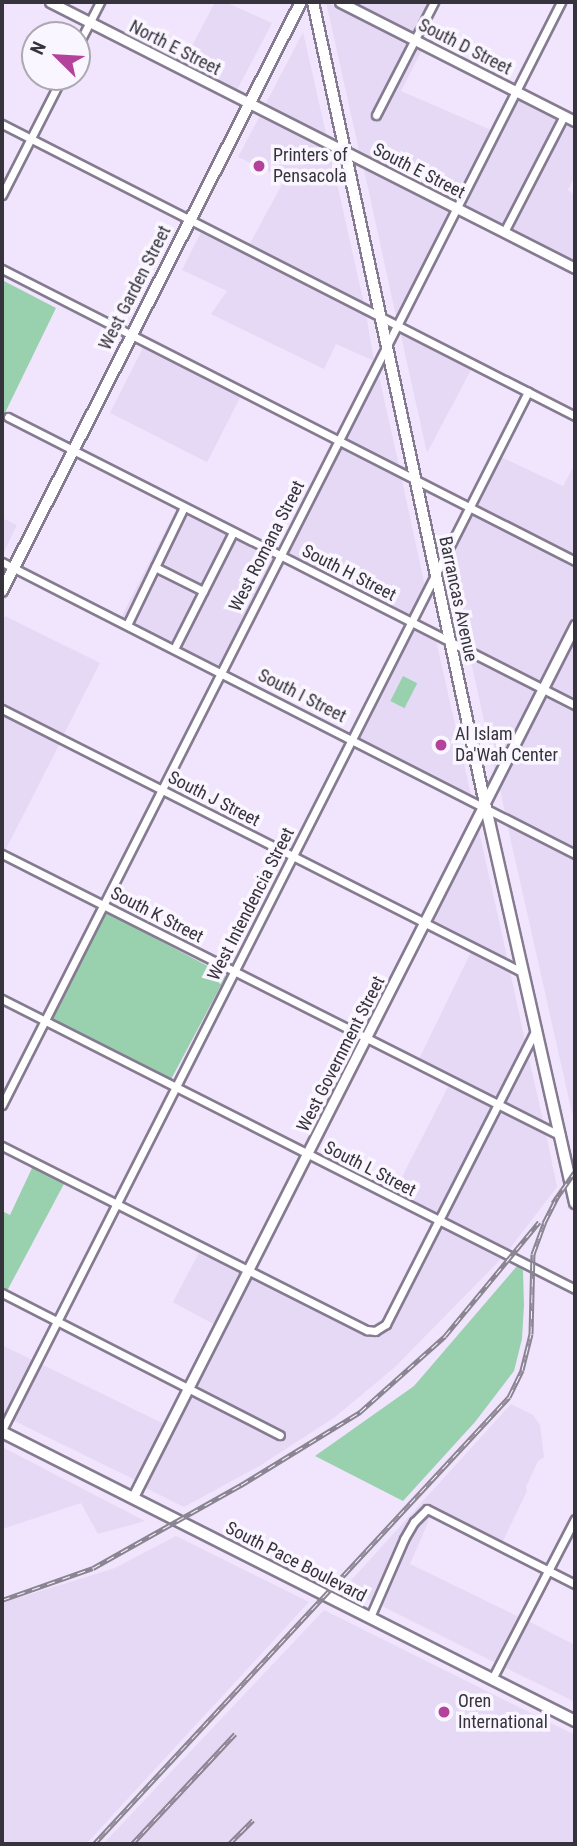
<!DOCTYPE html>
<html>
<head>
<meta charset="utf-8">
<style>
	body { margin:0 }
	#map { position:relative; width:577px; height:1846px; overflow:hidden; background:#f0e5fc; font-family:"Roboto Condensed",sans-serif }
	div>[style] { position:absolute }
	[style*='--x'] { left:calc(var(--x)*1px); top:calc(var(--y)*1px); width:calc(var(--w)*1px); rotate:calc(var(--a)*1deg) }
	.built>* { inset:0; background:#e6d9f6; transform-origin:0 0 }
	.green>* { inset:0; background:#99d1af; transform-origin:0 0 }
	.roads { filter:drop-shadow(2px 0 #857b90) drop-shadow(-2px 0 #857b90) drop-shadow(0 2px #857b90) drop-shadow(0 -2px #857b90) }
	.minor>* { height:7px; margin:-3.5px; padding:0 3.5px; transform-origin:3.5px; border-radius:3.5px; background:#fff }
	.tertiary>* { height:9px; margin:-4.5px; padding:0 4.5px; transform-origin:4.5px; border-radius:4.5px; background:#fff }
	.secondary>* { height:10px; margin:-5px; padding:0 5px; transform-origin:5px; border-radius:5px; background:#fff }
	.primary>* { height:10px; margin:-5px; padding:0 5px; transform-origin:5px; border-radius:5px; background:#fff }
	.rail>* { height:5px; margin-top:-2.5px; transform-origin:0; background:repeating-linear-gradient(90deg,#faf6ff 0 8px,#8b8493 0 16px); box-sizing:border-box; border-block:2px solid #8b8493 }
	.dots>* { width:19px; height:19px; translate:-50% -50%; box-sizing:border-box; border:4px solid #faf6ff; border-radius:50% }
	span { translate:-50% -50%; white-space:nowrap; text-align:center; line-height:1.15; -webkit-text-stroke:7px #faf6ff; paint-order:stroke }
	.street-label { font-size:18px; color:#37333c }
	.poi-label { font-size:18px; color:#37333c }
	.left { translate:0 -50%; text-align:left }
	.frame { position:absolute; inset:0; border:4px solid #37333c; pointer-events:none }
	.north { position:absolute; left:21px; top:21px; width:70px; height:70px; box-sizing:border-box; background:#faf6ff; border:2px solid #aca8b1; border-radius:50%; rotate:294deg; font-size:19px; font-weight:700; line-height:28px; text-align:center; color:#37333c }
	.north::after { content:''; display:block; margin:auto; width:24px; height:32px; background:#b4419b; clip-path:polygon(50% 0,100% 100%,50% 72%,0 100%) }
</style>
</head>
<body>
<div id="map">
	<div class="built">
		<div style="clip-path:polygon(215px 2px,225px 2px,272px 23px,236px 92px,182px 65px)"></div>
		<div style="clip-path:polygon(326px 2px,409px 41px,371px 117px,379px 121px,417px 45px,423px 48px,401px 91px,491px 130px,454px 202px,360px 155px)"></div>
		<div style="clip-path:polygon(349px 2px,429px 2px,412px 34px)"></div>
		<div style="clip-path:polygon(303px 32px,327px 138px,264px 107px)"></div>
		<div style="clip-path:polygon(518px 97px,575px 126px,575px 176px,568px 190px,575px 195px,575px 263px,463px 206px)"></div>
		<div style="clip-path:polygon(261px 114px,329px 148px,364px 304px,249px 245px,285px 179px,238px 157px)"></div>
		<div style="clip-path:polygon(363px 165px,451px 209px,396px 316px)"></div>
		<div style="clip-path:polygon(202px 230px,366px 314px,374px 361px,336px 344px,324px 369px,211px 314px,227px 291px,182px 270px)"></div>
		<div style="clip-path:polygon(400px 331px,472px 368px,427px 453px)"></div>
		<div style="left:144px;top:346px;width:109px;height:75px;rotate:27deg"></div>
		<div style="clip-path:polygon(378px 372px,399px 466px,345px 439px)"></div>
		<div style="clip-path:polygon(341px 446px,401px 476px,425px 586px,409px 617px,286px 554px)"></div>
		<div style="clip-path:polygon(501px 457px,563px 486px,575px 464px,575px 556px,476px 506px)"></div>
		<div style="left:177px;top:508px;width:109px;height:123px;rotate:27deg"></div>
		<div style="clip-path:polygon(472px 513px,575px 565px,575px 615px,541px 683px,468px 646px,449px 560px)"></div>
		<div style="clip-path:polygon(2px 518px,17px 525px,2px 556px)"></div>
		<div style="clip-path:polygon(5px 616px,100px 663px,63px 736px,2px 704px,2px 622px)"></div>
		<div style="clip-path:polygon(414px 628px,436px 640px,471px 795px,358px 738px)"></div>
		<div style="clip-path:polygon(575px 636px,575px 701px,549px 687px)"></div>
		<div style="clip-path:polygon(470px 657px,537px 690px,496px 775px)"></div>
		<div style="clip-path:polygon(545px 695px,575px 710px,575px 850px,505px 813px,500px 789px)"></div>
		<div style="clip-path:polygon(2px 713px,60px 743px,5px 851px,2px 849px)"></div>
		<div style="clip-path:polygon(507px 823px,575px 859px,575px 1115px,572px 1113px)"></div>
		<div style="clip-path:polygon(479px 831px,508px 961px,431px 922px)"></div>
		<div style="clip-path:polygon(471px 952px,510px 971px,525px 1041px,495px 1100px,418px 1061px)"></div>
		<div style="clip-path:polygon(528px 1055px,544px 1124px,504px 1104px)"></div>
		<div style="left:449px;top:1085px;width:48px;height:123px;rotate:27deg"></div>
		<div style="clip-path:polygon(500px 1112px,546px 1134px,557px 1187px,507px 1252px,445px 1220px)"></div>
		<div style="clip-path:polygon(441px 1227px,501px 1259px,395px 1367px,335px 1417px,261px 1465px,184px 1507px,144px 1487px,191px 1393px,282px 1441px,286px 1434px,195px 1386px,250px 1277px,365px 1334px,380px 1334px,390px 1326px)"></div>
		<div style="left:200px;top:1251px;width:47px;height:58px;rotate:28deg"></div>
		<div style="clip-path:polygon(2px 1345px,32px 1360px,4px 1416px,2px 1415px)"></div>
		<div style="left:41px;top:1364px;width:138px;height:63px;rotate:26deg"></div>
		<div style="clip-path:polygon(511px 1404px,533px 1415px,540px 1425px,544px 1457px,538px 1461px,526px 1487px,527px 1491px,502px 1543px,424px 1504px,400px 1537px,371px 1601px,345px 1587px)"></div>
		<div style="clip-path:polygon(2px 1448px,2px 1447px,145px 1521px,98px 1534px,81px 1503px,2px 1529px)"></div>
		<div style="clip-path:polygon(427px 1514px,456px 1529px,430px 1518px,410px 1564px,519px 1617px,496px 1663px,380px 1605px,408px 1541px)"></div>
		<div style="clip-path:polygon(176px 1536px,309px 1602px,86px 1844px,2px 1844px,2px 1603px,115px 1568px)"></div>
		<div style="clip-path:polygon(324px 1610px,575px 1735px,575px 1844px,103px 1844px)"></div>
		<div style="clip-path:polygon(528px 1621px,575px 1645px,575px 1702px,504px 1667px)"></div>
	</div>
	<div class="green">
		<div style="clip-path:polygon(2px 280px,56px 308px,2px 419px)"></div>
		<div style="left:403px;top:676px;width:16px;height:28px;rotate:27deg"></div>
		<div style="left:106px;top:912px;width:136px;height:120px;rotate:28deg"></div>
		<div style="clip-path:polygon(33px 1166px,65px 1182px,7px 1291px,2px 1288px,2px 1211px,10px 1215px)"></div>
		<div style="clip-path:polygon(517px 1266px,523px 1270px,524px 1305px,522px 1339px,514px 1371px,475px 1422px,403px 1501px,315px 1456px,414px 1386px)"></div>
	</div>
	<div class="roads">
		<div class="minor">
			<div style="--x:77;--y:47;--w:51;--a:-62.9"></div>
			<div style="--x:376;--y:115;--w:127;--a:-62.8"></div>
			<div style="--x:2;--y:124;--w:643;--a:27"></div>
			<div style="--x:2;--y:195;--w:132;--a:-63"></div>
			<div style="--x:504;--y:232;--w:131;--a:-62.7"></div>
			<div style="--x:2;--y:269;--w:643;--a:27"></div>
			<div style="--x:8;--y:417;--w:636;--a:26.93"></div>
			<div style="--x:2;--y:562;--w:643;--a:27"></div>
			<div style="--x:155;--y:567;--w:54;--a:26.6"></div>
			<div style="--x:127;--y:625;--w:131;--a:-64.2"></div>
			<div style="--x:174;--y:649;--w:131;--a:-63.2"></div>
			<div style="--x:2;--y:709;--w:585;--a:26.83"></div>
			<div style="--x:2;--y:854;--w:626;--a:26.77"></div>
			<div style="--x:2;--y:999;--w:642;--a:26.84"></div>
			<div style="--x:2;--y:1105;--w:1237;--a:-63.12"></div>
			<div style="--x:2;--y:1146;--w:409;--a:26.8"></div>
			<div style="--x:367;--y:1330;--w:8;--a:7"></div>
			<div style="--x:375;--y:1331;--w:13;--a:-32"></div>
			<div style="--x:386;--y:1324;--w:331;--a:-63"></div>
			<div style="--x:2;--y:1293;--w:312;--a:27.1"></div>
			<div style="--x:2;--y:1430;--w:1164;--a:-63.13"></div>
			<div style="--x:370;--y:1617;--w:85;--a:-66.4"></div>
			<div style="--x:404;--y:1539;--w:20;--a:-60"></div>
			<div style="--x:414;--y:1522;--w:18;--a:-45"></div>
			<div style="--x:427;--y:1509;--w:166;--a:26.9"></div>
			<div style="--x:492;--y:1679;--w:180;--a:-62.6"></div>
		</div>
		<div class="tertiary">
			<div style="--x:50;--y:2;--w:589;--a:26.87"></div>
			<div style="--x:340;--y:2;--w:263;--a:26.9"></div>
			<div style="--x:133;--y:1497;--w:978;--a:-63.12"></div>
		</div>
		<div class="secondary">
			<div style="--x:313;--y:2;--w:824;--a:77.89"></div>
			<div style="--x:486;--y:808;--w:405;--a:77.3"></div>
			<div style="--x:2;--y:1432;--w:642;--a:26.76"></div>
		</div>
		<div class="primary">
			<div style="--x:2;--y:591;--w:661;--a:-63.09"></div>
		</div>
	</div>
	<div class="rail">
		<div style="--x:553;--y:1203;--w:39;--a:-55"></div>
		<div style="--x:2;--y:1600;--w:96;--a:-19.4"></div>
		<div style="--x:93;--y:1568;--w:170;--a:-29.3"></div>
		<div style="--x:241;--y:1485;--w:140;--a:-31.5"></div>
		<div style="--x:360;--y:1412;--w:114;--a:-41.8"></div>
		<div style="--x:445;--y:1336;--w:148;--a:-50.5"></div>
		<div style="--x:94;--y:1844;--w:610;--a:-47.13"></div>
		<div style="--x:509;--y:1397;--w:30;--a:-64"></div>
		<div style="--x:522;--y:1370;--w:37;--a:-76"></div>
		<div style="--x:531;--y:1334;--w:80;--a:-88.6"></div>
		<div style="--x:533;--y:1254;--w:33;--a:-70"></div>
		<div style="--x:544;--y:1223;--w:29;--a:-63"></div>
		<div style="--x:132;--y:1844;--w:151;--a:-46.9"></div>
		<div style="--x:229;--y:1844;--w:34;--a:-45"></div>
	</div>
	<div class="dots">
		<div style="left:259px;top:166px;background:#b4419b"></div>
		<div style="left:441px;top:745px;background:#b4419b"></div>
		<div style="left:444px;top:1712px;background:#b4419b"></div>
	</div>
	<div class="street-label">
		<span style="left:465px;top:47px;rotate:27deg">South D Street</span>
		<span style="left:175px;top:48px;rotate:27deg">North E Street</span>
		<span style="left:419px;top:171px;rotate:27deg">South E Street</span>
		<span style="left:135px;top:288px;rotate:-63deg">West Garden Street</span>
		<span style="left:267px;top:546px;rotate:-63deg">West Romana Street</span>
		<span style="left:349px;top:573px;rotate:27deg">South H Street</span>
		<span style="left:458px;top:599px;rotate:78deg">Barrancas Avenue</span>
		<span style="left:302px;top:696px;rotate:27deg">South I Street</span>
		<span style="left:214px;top:799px;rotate:27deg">South J Street</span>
		<span style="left:251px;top:904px;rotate:-63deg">West Intendencia Street</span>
		<span style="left:157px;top:915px;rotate:27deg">South K Street</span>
		<span style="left:341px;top:1054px;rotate:-63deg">West Government Street</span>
		<span style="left:370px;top:1169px;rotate:27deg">South L Street</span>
		<span style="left:296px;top:1562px;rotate:27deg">South Pace Boulevard</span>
	</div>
	<div class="poi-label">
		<span class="left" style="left:273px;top:166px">Printers of<br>Pensacola</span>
		<span class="left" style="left:455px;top:745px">Al Islam<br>Da'Wah Center</span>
		<span class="left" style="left:458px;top:1712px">Oren<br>International</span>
	</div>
	<div class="frame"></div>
	<div class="north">N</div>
</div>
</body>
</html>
